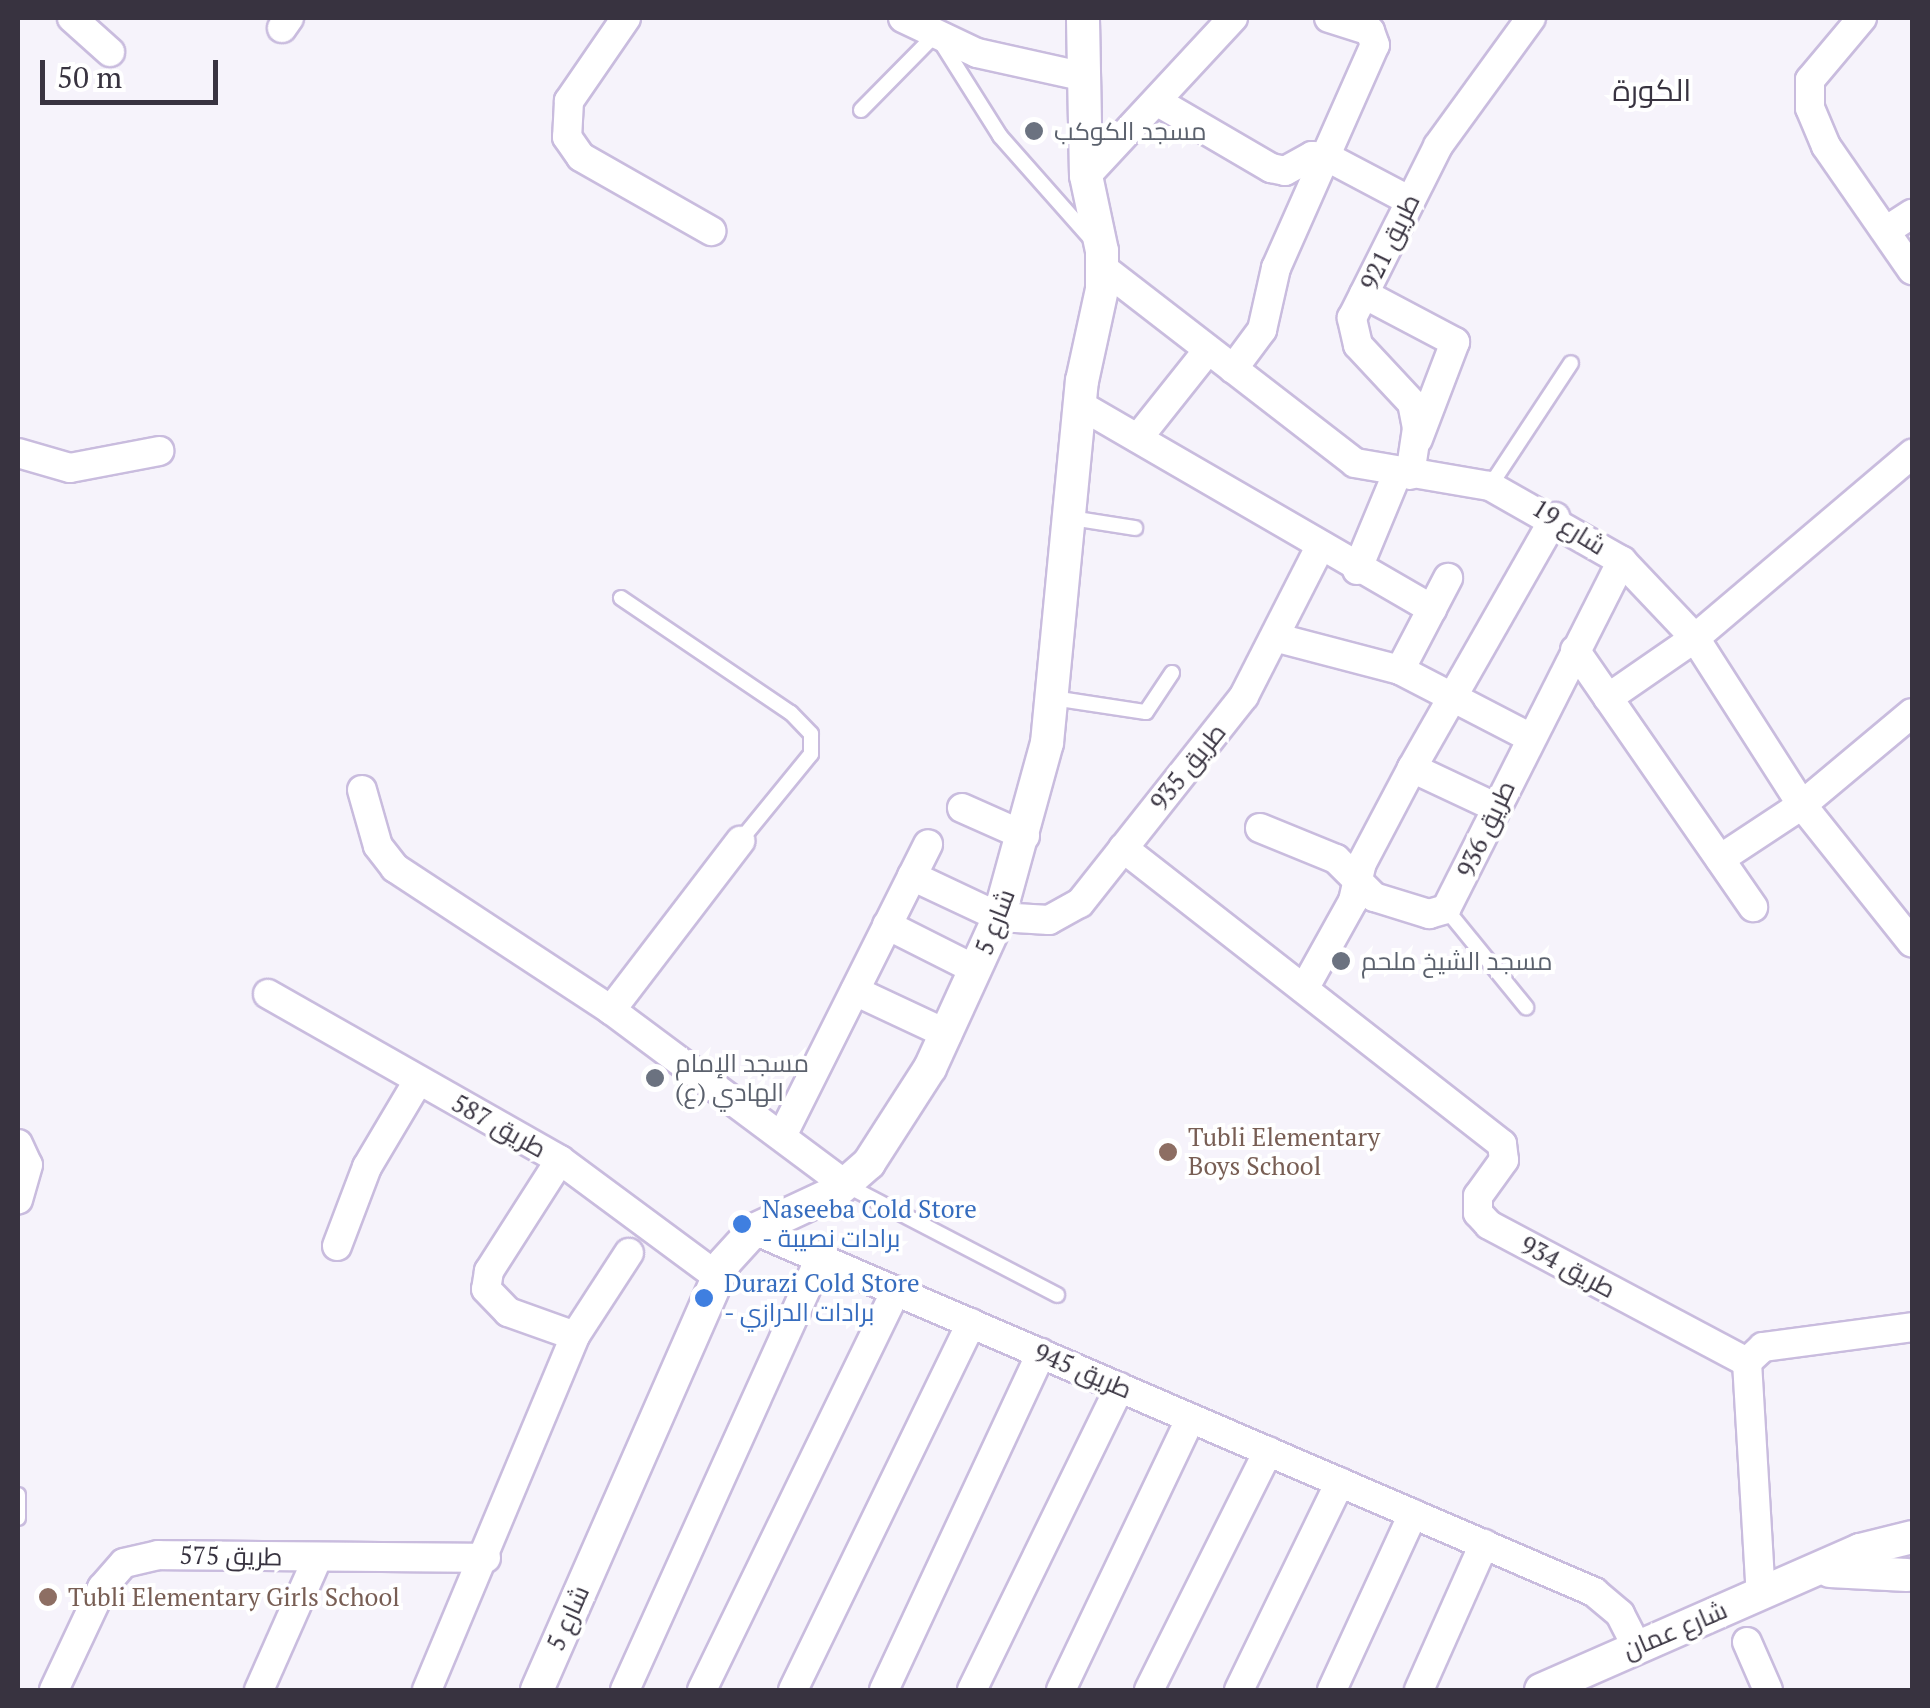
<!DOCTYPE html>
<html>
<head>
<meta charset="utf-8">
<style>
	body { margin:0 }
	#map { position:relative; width:1930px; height:1708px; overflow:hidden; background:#f6f3fb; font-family:"PT Serif",Cairo,serif }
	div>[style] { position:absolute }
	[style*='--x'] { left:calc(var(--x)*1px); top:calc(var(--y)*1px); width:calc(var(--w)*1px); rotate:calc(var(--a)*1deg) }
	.roads { filter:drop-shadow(2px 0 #c9bcde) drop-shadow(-2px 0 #c9bcde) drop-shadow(0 2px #c9bcde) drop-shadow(0 -2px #c9bcde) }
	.service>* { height:14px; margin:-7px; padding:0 7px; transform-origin:7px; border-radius:7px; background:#fff }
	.minor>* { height:28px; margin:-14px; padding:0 14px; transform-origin:14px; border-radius:14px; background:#fff }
	.tertiary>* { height:32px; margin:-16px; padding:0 16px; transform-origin:16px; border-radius:16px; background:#fff }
	.dots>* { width:28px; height:28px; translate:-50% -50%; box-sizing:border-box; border:5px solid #fff; border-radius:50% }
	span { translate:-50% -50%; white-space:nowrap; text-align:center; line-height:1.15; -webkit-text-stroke:8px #fff; paint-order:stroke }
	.worship-label { font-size:25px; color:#5b616d }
	.left { translate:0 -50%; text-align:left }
	.street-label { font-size:25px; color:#383340 }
	.education-label { font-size:25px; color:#785e54 }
	.shop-label { font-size:25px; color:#366cbe }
	.quarter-label { font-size:30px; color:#383340 }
	.frame { position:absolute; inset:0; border:20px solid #383340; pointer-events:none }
	.scale { position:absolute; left:40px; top:60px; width:178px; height:45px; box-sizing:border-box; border:5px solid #383340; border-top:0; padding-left:12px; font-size:30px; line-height:35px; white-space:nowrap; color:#383340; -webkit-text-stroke:8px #fff; paint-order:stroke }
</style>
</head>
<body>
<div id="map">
	<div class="roads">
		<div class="service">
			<div style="--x:939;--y:39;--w:115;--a:57.8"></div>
			<div style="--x:1000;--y:136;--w:137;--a:48.5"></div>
			<div style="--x:861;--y:110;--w:103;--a:-45.4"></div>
			<div style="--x:1490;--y:486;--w:147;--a:-56.6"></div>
			<div style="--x:1071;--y:518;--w:65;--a:8.9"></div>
			<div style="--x:621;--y:598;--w:205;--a:34.1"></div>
			<div style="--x:791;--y:713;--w:29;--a:46"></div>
			<div style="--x:811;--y:734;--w:20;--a:90"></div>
			<div style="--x:811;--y:754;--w:112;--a:129.2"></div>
			<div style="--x:1053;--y:698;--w:94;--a:8.6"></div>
			<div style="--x:1146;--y:712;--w:47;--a:-56.3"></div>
			<div style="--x:1446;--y:909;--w:127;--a:50.8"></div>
			<div style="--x:846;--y:1185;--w:238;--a:27.5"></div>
			<div style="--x:18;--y:1495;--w:23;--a:90"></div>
		</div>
		<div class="minor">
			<div style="--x:72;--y:18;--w:51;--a:41.8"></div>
			<div style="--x:626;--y:18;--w:101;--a:124.5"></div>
			<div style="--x:569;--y:101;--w:36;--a:93"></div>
			<div style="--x:567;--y:137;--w:24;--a:55"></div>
			<div style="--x:581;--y:157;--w:150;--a:29.6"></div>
			<div style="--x:903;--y:18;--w:82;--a:25.3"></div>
			<div style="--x:977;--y:53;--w:107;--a:12.5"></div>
			<div style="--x:1862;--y:18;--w:81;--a:130"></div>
			<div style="--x:1810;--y:80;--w:28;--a:90"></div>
			<div style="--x:1810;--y:108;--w:41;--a:67.2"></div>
			<div style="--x:1826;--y:146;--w:151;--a:55.3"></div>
			<div style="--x:282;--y:28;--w:12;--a:-55"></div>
			<div style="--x:1158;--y:102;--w:131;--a:30.3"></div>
			<div style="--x:1271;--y:168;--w:14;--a:12"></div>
			<div style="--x:1285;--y:171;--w:31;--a:-29"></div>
			<div style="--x:1312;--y:156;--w:15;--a:4"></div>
			<div style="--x:1327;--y:157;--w:94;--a:27.9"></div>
			<div style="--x:1086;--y:176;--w:216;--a:-47.1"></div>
			<div style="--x:1887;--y:230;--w:30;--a:-33"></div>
			<div style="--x:1103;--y:268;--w:319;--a:37.7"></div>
			<div style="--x:1355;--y:463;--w:137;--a:9.7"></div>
			<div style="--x:1490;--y:486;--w:152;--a:29.6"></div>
			<div style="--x:1622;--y:561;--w:106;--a:46.5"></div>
			<div style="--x:1695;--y:638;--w:198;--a:57.4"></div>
			<div style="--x:1802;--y:805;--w:176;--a:51.4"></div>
			<div style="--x:1364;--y:294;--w:103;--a:27.8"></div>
			<div style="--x:1455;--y:342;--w:104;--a:110.9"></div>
			<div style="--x:1233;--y:369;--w:49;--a:-53.4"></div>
			<div style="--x:1262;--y:330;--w:64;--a:-77.3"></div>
			<div style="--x:1276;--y:268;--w:244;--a:-66.1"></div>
			<div style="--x:1375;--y:45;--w:15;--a:-110"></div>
			<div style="--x:1370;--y:31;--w:43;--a:-162.4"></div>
			<div style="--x:1080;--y:405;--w:407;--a:30.1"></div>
			<div style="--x:1138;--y:438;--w:112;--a:-51.5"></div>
			<div style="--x:18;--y:453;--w:54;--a:16.1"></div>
			<div style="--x:70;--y:468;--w:91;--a:-10.8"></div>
			<div style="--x:1410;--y:475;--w:48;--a:-81.5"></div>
			<div style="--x:1417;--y:428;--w:25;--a:-101"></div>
			<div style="--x:1412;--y:403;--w:79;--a:-133"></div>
			<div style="--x:1358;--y:345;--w:28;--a:-103"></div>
			<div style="--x:1352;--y:318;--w:192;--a:-63.4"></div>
			<div style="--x:1438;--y:146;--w:158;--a:-54"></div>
			<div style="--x:1357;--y:570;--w:104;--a:-67.4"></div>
			<div style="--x:1278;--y:638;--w:126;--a:14.7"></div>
			<div style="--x:1400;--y:670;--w:148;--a:27.4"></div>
			<div style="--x:1575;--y:650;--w:313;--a:55.3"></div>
			<div style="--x:1400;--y:670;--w:104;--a:-62.4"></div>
			<div style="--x:1608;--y:698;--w:106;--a:-34.6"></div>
			<div style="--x:1695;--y:638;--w:285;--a:-40.3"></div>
			<div style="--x:1412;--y:768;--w:92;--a:25.2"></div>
			<div style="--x:362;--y:790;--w:58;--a:74.1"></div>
			<div style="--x:378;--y:846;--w:28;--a:52"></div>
			<div style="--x:395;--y:868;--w:258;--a:33.3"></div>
			<div style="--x:611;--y:1010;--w:293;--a:36.7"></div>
			<div style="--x:962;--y:808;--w:69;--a:24"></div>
			<div style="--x:1260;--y:828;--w:82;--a:22.2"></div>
			<div style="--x:1336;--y:859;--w:54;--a:45"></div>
			<div style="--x:1374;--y:897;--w:58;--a:17.2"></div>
			<div style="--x:1429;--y:914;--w:18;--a:-16"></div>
			<div style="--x:1446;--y:909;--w:390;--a:-63.2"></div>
			<div style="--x:1123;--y:848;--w:481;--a:38"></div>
			<div style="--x:1502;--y:1144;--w:16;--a:83"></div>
			<div style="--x:1504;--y:1160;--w:44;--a:125.8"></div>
			<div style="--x:1478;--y:1196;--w:17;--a:90"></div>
			<div style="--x:1478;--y:1213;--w:16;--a:47"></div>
			<div style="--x:1489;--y:1225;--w:292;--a:28"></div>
			<div style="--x:1720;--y:859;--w:98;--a:-33.4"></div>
			<div style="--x:1802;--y:805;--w:143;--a:-39.9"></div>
			<div style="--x:912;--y:876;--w:96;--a:25.2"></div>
			<div style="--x:999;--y:917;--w:50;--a:3.4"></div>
			<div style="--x:1049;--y:920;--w:35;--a:-29"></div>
			<div style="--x:1080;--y:903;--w:264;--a:-51.6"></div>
			<div style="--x:1244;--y:696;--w:169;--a:-63"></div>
			<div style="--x:887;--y:925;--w:100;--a:26.8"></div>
			<div style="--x:1304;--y:989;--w:101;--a:-60.9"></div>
			<div style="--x:1353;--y:901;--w:39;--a:-77"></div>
			<div style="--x:1362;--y:863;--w:107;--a:-62.2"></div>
			<div style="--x:1412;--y:768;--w:289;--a:-60.3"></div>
			<div style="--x:855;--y:991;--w:102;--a:25.1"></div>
			<div style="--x:268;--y:994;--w:336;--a:29.6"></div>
			<div style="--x:560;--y:1160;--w:197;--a:36.5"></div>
			<div style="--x:611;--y:1010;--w:213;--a:-52.6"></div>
			<div style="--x:783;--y:1134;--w:324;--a:-63.4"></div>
			<div style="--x:18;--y:1144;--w:23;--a:65"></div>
			<div style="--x:28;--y:1165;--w:36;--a:106"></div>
			<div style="--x:560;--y:1160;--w:132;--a:122.6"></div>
			<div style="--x:489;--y:1271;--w:18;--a:99"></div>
			<div style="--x:486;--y:1289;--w:32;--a:46"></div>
			<div style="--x:508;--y:1312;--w:71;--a:19.7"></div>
			<div style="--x:754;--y:1230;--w:915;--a:23.31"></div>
			<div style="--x:1594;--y:1592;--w:34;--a:40"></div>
			<div style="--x:1620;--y:1614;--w:35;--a:63"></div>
			<div style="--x:337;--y:1246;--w:85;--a:-69.2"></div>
			<div style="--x:367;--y:1167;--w:100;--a:-59.3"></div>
			<div style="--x:1747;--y:1362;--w:233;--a:86.6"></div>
			<div style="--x:1747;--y:1362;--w:22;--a:-43"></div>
			<div style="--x:1763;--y:1347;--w:150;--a:-7.6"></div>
			<div style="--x:1747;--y:1642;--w:52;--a:66.4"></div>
			<div style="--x:54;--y:1690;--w:113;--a:-64.8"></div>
			<div style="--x:102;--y:1588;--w:33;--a:-49"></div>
			<div style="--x:124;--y:1563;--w:35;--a:-13"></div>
			<div style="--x:158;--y:1555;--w:328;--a:0.5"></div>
			<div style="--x:259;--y:1690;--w:145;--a:-66.1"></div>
			<div style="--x:427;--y:1690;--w:384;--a:-67.3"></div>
			<div style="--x:575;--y:1336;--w:99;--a:-57"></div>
			<div style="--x:625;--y:1690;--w:474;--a:-65.7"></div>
			<div style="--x:702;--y:1690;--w:444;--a:-64.1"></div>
			<div style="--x:793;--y:1690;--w:408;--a:-64.1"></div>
			<div style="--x:884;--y:1690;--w:372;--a:-65"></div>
			<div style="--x:972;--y:1690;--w:337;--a:-64"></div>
			<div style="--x:1061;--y:1690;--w:301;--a:-64.5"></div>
			<div style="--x:1149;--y:1690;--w:267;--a:-63.5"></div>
			<div style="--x:1239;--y:1690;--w:231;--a:-64.1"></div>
			<div style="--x:1332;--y:1690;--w:194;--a:-65.3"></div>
			<div style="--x:1419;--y:1690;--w:160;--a:-66"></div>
		</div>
		<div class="tertiary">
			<div style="--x:1830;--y:1571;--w:77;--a:3"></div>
			<div style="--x:537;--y:1690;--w:466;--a:-66.3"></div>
			<div style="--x:724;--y:1263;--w:45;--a:-47.7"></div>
			<div style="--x:754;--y:1230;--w:90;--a:-24.9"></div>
			<div style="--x:836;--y:1192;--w:44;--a:-41.3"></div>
			<div style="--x:869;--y:1163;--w:113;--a:-57.3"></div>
			<div style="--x:930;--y:1068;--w:166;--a:-65.4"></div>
			<div style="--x:999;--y:917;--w:180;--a:-74.6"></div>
			<div style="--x:1047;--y:743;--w:364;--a:-84.5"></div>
			<div style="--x:1082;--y:381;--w:94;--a:-77.7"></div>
			<div style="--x:1102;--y:289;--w:38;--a:-90"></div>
			<div style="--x:1102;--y:251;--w:77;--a:-102"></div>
			<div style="--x:1086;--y:176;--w:158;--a:-91.1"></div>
			<div style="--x:1541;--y:1690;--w:348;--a:-23.7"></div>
			<div style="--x:1860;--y:1550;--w:54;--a:-14"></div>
		</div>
	</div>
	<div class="dots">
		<div style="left:1034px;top:131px;background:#6b7280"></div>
		<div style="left:1341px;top:961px;background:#6b7280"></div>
		<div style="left:655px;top:1078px;background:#6b7280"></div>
		<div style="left:1168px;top:1152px;background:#8d6e63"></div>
		<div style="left:742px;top:1224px;background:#3f7fe0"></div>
		<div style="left:704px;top:1298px;background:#3f7fe0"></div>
		<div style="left:48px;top:1597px;background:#8d6e63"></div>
	</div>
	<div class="worship-label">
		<span class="left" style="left:1054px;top:131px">مسجد الكوكب</span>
		<span class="left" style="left:1361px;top:961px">مسجد الشيخ ملحم</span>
		<span class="left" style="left:675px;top:1078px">مسجد الإمام<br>الهادي (ع)</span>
	</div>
	<div class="street-label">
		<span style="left:1390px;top:242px;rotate:-64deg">طريق 921</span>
		<span style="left:1569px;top:527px;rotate:32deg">شارع 19</span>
		<span style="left:1188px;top:767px;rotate:-51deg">طريق 935</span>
		<span style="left:1486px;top:829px;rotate:-65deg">طريق 936</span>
		<span style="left:995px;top:922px;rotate:-69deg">شارع 5</span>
		<span style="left:499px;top:1126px;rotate:29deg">طريق 587</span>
		<span style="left:1568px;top:1267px;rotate:28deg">طريق 934</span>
		<span style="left:1083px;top:1371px;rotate:23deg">طريق 945</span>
		<span style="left:231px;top:1556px;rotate:1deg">طريق 575</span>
		<span style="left:568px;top:1618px;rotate:-66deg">شارع 5</span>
		<span style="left:1675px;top:1630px;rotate:-23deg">شارع عمان</span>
	</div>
	<div class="education-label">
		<span class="left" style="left:1188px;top:1152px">Tubli Elementary<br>Boys School</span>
		<span class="left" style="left:68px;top:1597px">Tubli Elementary Girls School</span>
	</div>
	<div class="shop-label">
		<span class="left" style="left:762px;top:1224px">Naseeba Cold Store<br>- برادات نصيبة</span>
		<span class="left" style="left:724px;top:1298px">Durazi Cold Store<br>- برادات الدرازي</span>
	</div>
	<div class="quarter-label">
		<span style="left:1652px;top:90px">الكورة</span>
	</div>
	<div class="frame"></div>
	<div class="scale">50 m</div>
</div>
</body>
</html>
